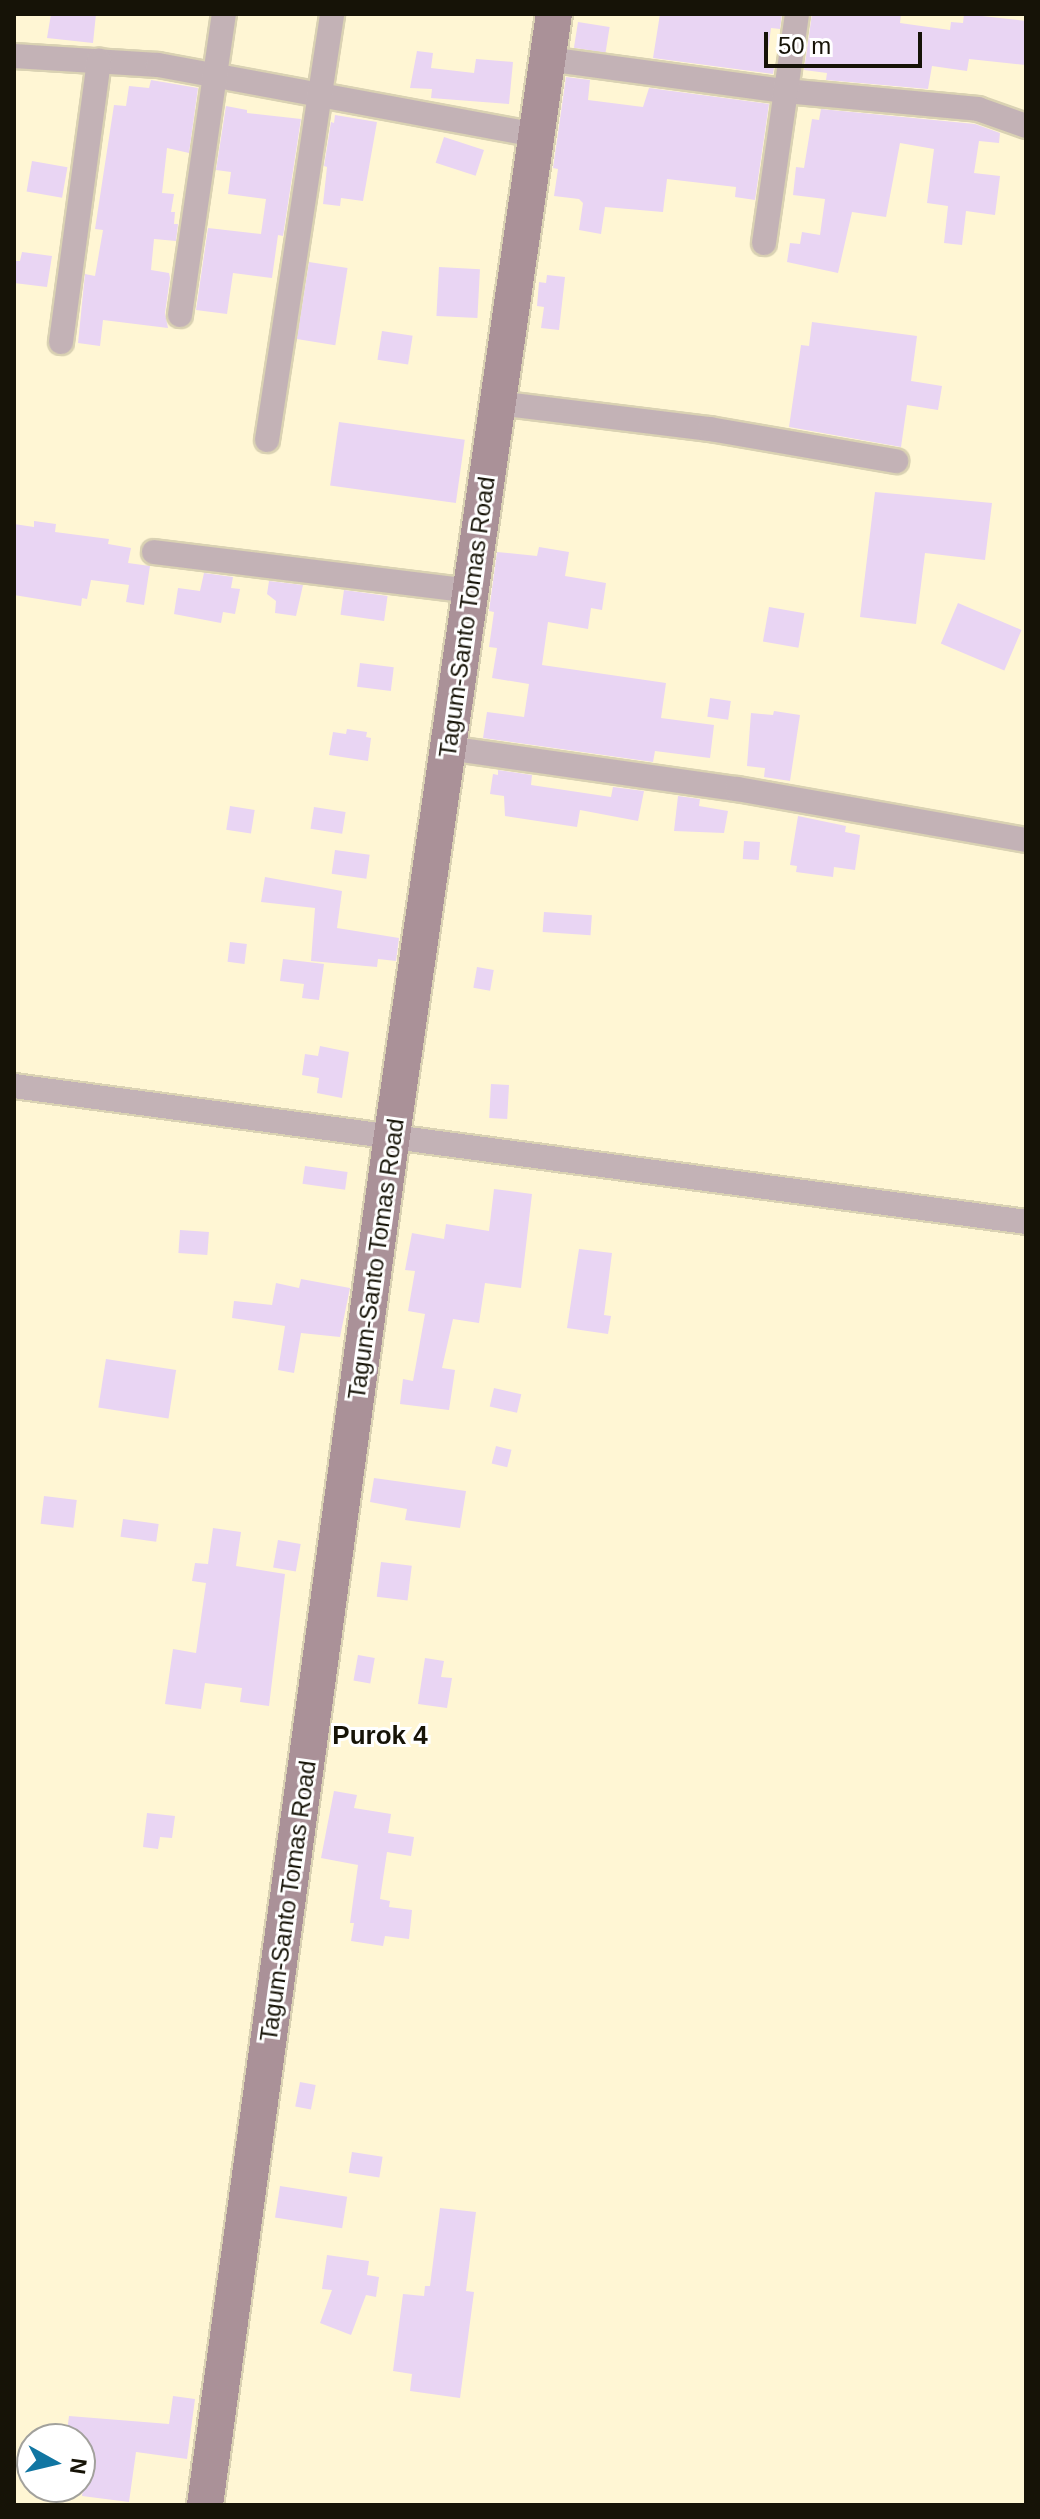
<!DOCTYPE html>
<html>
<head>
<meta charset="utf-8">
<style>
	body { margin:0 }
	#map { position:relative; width:1040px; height:2519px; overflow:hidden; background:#fff6d4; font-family:Helvetica,sans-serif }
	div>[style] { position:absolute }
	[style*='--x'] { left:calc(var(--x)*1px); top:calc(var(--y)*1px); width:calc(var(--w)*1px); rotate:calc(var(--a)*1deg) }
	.building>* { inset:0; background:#e9d5f3; transform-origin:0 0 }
	.roads { filter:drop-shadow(2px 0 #dad2b3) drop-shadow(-2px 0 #dad2b3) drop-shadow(0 2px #dad2b3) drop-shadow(0 -2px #dad2b3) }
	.minor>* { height:24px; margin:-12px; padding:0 12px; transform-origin:12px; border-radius:12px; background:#c3b2b6 }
	.secondary>* { height:36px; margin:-18px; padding:0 18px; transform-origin:18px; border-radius:18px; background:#aa9198 }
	span { translate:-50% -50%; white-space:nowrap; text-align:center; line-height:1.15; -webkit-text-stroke:6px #fff; paint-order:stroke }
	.street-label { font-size:24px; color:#161307 }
	.neighbourhood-label { font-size:26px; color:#161307; font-weight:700 }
	.frame { position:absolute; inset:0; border:16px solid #161307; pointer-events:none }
	.north { position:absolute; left:16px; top:2423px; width:80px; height:80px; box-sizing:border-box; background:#fff; border:2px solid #a2a19c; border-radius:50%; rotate:98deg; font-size:22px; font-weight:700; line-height:32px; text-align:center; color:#161307 }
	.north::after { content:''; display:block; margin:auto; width:28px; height:36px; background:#1176a2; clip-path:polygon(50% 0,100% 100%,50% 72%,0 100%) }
	.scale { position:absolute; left:764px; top:32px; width:158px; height:36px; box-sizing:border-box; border:4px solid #161307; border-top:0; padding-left:10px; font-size:24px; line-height:28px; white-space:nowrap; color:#161307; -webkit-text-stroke:6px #fff; paint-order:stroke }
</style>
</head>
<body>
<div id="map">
	<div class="building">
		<div style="clip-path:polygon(51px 14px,96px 14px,93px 43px,47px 38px)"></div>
		<div style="clip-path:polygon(660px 14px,782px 14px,780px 29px,771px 28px,766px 66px,774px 68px,773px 74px,653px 58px)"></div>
		<div style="clip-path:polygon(812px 14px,901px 14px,900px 23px,950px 30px,951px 22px,963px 23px,964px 14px,1026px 21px,1026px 65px,969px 59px,967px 71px,932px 66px,928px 89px,826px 80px,827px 73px,804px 70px)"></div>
		<div style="left:578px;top:22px;width:32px;height:26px;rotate:9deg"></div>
		<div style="clip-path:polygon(417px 51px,433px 53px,431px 68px,474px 73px,476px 59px,513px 62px,509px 104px,431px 98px,432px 89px,410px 88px)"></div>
		<div style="clip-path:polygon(566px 77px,590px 80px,588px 100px,643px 107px,649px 88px,769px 104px,755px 200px,735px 197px,736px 187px,667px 179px,663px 212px,605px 207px,601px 234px,579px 230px,583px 203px,579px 199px,554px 196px,558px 169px,553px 168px)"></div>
		<div style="clip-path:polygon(151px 80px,198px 88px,189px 153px,167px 148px,162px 193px,174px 194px,171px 212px,175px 212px,174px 224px,178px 224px,176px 241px,154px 239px,151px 270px,169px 273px,170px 278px,165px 313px,168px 328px,103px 320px,100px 346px,78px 343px,85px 274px,95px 276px,103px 230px,95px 229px,114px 105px,126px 106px,129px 86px,149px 88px)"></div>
		<div style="clip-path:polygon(226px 106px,247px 110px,247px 113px,301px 119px,283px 236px,278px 235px,272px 278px,233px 273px,227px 314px,196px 310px,208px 228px,261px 234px,266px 199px,228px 194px,231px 172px,216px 170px)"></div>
		<div style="clip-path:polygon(821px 109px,975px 124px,1000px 133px,999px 143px,979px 141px,974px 173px,1000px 176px,995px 215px,966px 211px,962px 245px,944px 243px,948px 206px,927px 203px,934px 149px,900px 143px,886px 217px,852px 212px,838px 273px,787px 262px,790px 243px,800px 244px,802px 232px,820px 235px,825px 199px,793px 195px,796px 167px,804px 168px,812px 119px,819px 120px)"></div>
		<div style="clip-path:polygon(335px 115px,377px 122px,363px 201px,341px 198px,340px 206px,323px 204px,327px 167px,324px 166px,331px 122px,334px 123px)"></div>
		<div style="left:444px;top:137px;width:42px;height:27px;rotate:18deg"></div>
		<div style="left:32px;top:161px;width:36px;height:31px;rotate:10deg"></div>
		<div style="clip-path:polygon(22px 252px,52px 256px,47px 287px,14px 283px,14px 261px,20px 261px)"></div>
		<div style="left:309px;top:262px;width:39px;height:78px;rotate:9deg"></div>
		<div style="left:439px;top:267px;width:41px;height:49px;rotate:3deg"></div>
		<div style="clip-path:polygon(547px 275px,565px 277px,559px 330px,541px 328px,544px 307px,537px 306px,539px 282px,546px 283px)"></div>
		<div style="clip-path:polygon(812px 322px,917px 336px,911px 381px,942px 386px,938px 410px,907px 405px,901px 447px,789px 427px,801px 345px,809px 346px)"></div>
		<div style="left:382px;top:331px;width:31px;height:29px;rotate:9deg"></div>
		<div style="left:339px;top:422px;width:127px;height:64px;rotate:8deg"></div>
		<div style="clip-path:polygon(875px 492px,992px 503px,985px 560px,925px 553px,916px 624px,860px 617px)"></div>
		<div style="clip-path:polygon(34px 521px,56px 524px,55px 532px,109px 539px,108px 544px,131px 548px,128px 563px,150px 566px,144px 605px,126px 602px,129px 585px,91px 580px,87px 599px,82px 598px,81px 606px,14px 595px,14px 524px,34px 527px)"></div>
		<div style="clip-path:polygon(539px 547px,569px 552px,565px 576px,606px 583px,602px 610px,591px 608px,588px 629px,548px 622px,542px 665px,666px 683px,661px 718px,714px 725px,710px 758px,655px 751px,653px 762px,483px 738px,487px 712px,524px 717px,529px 684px,492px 678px,497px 648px,489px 647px,494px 612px,489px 611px,497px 552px,537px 556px)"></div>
		<div style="clip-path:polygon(204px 573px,233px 577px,231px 588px,240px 589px,235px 614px,223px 612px,221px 623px,174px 614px,178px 588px,200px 591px)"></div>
		<div style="clip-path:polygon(269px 581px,303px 585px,296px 616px,275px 613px,276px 601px,267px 594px)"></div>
		<div style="left:344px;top:590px;width:44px;height:25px;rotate:8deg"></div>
		<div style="left:958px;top:603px;width:69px;height:44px;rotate:23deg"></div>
		<div style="left:769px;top:607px;width:36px;height:35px;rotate:10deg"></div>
		<div style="left:360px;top:663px;width:34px;height:24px;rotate:7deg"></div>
		<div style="left:710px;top:698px;width:21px;height:19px;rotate:8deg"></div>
		<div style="clip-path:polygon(774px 711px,800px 715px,790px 781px,764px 777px,765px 768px,747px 766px,751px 713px,773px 715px)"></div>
		<div style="clip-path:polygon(347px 729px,367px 732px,366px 737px,371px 738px,368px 761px,329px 755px,333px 732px,346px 734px)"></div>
		<div style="clip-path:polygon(498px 770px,532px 775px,531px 785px,611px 797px,613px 787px,644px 791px,638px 821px,580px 810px,577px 827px,505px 816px,504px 796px,490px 794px,493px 774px,498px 775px)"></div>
		<div style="clip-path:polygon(678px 796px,700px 799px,699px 806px,728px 811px,724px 833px,674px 831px)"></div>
		<div style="left:230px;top:806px;width:25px;height:24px;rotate:9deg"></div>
		<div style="left:314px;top:807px;width:32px;height:22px;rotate:9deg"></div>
		<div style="clip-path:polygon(798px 816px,846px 826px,845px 832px,860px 835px,855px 870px,834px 867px,833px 877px,796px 872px,797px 866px,790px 865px)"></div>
		<div style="left:744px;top:841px;width:16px;height:18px;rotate:4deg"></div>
		<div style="left:335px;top:850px;width:35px;height:24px;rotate:8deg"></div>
		<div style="clip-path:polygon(265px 877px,342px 891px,337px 928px,399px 938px,396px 961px,378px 959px,377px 967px,311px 961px,315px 908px,261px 902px)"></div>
		<div style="left:544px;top:912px;width:48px;height:20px;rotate:4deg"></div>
		<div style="left:230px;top:942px;width:17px;height:20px;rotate:7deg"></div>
		<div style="clip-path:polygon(283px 959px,324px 964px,319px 1000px,302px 998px,304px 984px,280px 981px)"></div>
		<div style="left:477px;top:967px;width:17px;height:21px;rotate:10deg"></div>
		<div style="clip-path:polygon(320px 1046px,349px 1052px,342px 1098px,317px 1093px,319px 1078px,302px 1075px,305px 1054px,318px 1056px)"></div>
		<div style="left:491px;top:1084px;width:18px;height:34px;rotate:3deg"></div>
		<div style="left:305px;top:1166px;width:43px;height:18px;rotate:8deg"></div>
		<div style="clip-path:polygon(494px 1189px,532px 1194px,521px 1288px,485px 1283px,479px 1323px,453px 1319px,442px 1368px,455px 1370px,449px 1410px,400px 1404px,403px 1379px,413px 1381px,425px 1314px,408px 1311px,415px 1271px,405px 1270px,412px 1233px,444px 1239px,446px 1224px,489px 1231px)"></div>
		<div style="left:180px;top:1230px;width:29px;height:23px;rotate:4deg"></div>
		<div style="clip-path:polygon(579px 1249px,612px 1253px,604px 1315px,611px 1316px,608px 1334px,567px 1328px)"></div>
		<div style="clip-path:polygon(301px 1279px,350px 1288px,340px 1337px,301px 1333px,294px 1373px,278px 1370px,285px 1326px,232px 1318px,234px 1301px,272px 1305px,276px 1283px,299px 1288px)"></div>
		<div style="left:106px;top:1359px;width:71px;height:49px;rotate:9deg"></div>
		<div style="left:494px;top:1388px;width:28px;height:19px;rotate:13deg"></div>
		<div style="left:496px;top:1446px;width:16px;height:18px;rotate:14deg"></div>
		<div style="clip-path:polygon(374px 1478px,466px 1491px,460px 1528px,405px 1520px,407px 1509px,370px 1502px)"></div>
		<div style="left:44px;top:1496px;width:33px;height:28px;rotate:7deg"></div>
		<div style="left:123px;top:1519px;width:36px;height:18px;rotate:8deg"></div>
		<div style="clip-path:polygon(213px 1528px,241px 1532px,236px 1566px,285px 1574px,269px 1706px,240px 1702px,242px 1688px,205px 1683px,201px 1709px,165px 1704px,173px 1649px,196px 1653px,206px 1583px,192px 1581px,195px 1563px,208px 1564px)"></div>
		<div style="left:278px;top:1540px;width:23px;height:28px;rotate:10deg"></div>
		<div style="left:381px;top:1562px;width:31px;height:35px;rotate:7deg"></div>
		<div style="left:358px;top:1655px;width:17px;height:26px;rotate:10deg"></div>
		<div style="clip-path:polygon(425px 1658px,444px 1661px,441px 1677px,452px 1678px,447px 1708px,418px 1704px)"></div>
		<div style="clip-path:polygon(334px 1791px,357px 1795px,354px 1808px,391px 1814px,388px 1833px,414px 1837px,411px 1856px,387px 1852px,380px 1899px,390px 1901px,389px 1907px,412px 1910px,409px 1939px,385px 1936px,383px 1946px,351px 1941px,354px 1923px,350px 1923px,358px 1865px,321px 1858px)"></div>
		<div style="clip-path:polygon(147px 1813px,175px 1816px,172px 1838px,160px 1837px,158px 1849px,143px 1847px)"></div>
		<div style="left:300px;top:2082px;width:16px;height:25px;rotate:11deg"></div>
		<div style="left:352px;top:2152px;width:31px;height:21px;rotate:9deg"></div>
		<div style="left:280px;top:2186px;width:68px;height:32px;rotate:9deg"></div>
		<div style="clip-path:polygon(440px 2208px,476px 2212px,466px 2291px,474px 2292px,460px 2398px,410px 2391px,412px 2374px,393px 2371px,403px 2294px,424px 2296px,425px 2286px,430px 2286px)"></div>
		<div style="clip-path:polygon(327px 2255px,369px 2261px,367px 2275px,379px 2277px,376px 2297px,366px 2295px,351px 2335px,320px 2323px,332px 2290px,322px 2289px)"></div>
		<div style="clip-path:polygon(173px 2396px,195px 2399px,187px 2459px,136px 2452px,129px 2502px,82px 2496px,89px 2445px,80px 2444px,80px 2439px,66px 2439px,69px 2416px,169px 2424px)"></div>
	</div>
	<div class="roads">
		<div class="minor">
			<div style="--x:14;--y:56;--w:144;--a:3.6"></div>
			<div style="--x:158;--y:65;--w:384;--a:10.5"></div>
			<div style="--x:547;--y:59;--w:240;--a:7.7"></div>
			<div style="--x:785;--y:91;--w:194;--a:5.3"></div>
			<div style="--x:978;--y:109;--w:51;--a:19.5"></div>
			<div style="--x:764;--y:243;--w:231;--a:-81.8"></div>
			<div style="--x:180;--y:315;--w:304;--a:-81.7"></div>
			<div style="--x:61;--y:342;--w:284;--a:-82.3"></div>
			<div style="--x:498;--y:403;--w:214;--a:7"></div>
			<div style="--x:710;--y:429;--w:189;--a:9.8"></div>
			<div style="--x:267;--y:440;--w:431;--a:-81.3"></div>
			<div style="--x:154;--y:552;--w:319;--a:7"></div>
			<div style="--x:448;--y:748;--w:292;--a:8.1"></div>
			<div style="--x:737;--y:789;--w:293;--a:10"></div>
			<div style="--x:14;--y:1086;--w:1021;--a:7.65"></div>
		</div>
		<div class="secondary">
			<div style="--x:205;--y:2505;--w:1383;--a:-82.23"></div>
			<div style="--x:392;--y:1135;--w:1133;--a:-81.78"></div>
		</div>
	</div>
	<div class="street-label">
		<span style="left:467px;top:617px;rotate:-82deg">Tagum-Santo Tomas Road</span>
		<span style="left:376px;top:1259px;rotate:-82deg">Tagum-Santo Tomas Road</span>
		<span style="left:288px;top:1901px;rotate:-82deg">Tagum-Santo Tomas Road</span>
	</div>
	<div class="neighbourhood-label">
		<span style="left:380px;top:1736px">Purok 4</span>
	</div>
	<div class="frame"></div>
	<div class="north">N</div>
	<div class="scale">50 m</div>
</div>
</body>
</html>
